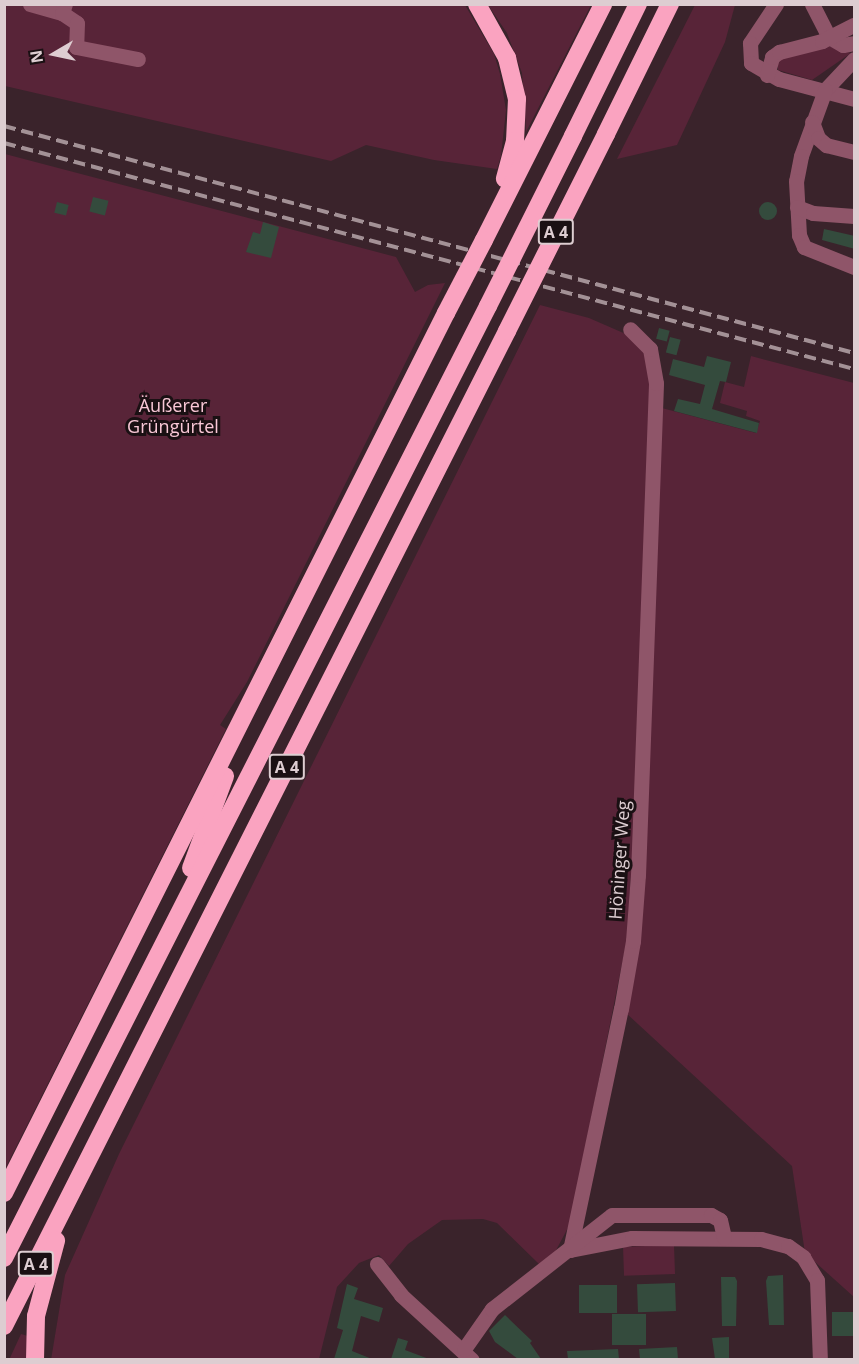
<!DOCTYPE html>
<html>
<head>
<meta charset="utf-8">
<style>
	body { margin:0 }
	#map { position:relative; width:859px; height:1364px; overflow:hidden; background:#3a232b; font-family:"Open Sans",sans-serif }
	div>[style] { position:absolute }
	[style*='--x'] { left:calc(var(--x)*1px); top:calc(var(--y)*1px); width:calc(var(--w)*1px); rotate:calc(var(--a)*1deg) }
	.green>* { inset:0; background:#582438; transform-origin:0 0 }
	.building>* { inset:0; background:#344b3d; transform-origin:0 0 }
	.round { border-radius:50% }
	.minor>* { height:15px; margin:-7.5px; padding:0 7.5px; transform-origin:7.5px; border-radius:7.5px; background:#8f5569 }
	.highway>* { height:18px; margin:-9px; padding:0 9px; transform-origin:9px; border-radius:9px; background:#faa3c0 }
	.rail>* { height:4px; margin-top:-2px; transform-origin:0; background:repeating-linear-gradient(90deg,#a39196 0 12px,transparent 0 18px) }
	.highway-bridge>* { height:18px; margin:-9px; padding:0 9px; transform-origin:9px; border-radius:9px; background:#faa3c0 }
	span { translate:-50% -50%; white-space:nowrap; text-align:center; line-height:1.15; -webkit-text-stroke:6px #1a1013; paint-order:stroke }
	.shield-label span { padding:2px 4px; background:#1a1013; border:2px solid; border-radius:4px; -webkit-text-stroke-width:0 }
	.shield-label { font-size:16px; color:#ddcdd1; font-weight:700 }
	.park-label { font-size:18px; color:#f9c7d6 }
	.street-label { font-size:18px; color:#ddcdd1 }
	.frame { position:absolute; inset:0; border:6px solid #ddcdd1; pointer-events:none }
	.north { position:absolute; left:24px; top:24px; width:60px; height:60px; -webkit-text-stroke:4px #1a1013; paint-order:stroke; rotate:261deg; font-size:16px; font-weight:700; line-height:24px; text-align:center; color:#ddcdd1 }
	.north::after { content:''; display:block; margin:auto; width:21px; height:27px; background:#ddcdd1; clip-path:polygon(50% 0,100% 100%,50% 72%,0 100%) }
</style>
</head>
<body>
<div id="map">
	<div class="green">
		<div style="clip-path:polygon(5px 5px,465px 5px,494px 54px,500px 74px,506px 110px,501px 156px,497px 169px,434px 160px,366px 145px,331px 161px,5px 86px)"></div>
		<div style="clip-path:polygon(488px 5px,591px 5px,526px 132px,522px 73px,507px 33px)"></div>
		<div style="clip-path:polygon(695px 5px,735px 5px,725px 42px,677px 145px,617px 159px)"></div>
		<div style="clip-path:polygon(828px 46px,851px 53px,812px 80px,778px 70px,778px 58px)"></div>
		<div style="clip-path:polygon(5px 154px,396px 257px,415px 292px,428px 285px,445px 283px,247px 682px,220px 725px,226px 729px,5px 1169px)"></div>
		<div style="clip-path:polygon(540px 305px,589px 318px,628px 335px,642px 349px,650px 370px,641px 717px,627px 939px,570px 1224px,554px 1254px,540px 1265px,497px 1223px,483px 1219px,442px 1220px,408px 1244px,389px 1266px,379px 1255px,359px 1263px,337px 1287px,319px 1359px,51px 1360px,65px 1275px,119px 1154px)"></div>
		<div style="clip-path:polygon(751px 356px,854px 383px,854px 1297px,805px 1253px,792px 1166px,626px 1013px,658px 407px,756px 433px,760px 421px,746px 416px,747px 411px,720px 403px,725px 382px,744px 387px)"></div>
		<div style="left:674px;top:1245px;width:29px;height:51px;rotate:88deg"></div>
		<div style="clip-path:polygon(21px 1334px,28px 1336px,28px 1359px,9px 1360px)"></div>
	</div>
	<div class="building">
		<div style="left:93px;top:197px;width:16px;height:15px;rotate:14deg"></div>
		<div style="left:57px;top:202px;width:12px;height:11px;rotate:14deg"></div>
		<div class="round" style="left:759px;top:202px;width:18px;height:18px"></div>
		<div style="clip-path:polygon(263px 222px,279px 227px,271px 258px,246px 252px,253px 232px,260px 234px)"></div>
		<div style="clip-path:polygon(824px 229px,855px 236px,855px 249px,822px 240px)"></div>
		<div style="left:659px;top:328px;width:11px;height:11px;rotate:15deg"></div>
		<div style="left:670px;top:337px;width:11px;height:16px;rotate:15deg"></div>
		<div style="clip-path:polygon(707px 356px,731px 362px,726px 382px,720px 381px,712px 409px,759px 423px,757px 433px,674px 411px,678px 399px,700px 404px,705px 385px,669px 375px,673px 359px,704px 367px)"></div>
		<div style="clip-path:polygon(783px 1275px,784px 1325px,769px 1325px,766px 1281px,768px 1276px)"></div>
		<div style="clip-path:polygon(721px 1277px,735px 1277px,737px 1281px,736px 1326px,722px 1326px)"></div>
		<div style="left:675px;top:1283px;width:28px;height:38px;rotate:88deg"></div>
		<div style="clip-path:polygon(347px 1284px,358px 1288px,354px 1299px,383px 1308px,379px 1322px,361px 1316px,352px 1351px,372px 1359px,334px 1359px,343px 1330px,337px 1328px)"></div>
		<div style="left:617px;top:1285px;width:28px;height:38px;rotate:90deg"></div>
		<div style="left:832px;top:1312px;width:23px;height:24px"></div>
		<div style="left:646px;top:1314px;width:31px;height:34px;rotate:90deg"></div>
		<div style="clip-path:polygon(505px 1315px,532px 1341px,530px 1343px,541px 1359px,518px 1359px,495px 1342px,489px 1331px)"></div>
		<div style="clip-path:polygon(729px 1337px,729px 1359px,715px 1359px,712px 1338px)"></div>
		<div style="clip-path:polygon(398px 1338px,408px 1341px,405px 1350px,429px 1359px,391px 1359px)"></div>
		<div style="clip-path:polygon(677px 1347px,678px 1359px,640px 1359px,639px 1349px)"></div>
		<div style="clip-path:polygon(618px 1349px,619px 1359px,568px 1359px,567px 1351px)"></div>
	</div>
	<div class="minor">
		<div style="--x:30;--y:4;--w:33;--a:16"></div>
		<div style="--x:62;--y:13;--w:9;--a:-72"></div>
		<div style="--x:776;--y:4;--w:47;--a:123.7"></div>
		<div style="--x:750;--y:43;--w:20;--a:87"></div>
		<div style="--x:751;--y:63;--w:32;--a:30"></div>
		<div style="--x:779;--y:79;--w:78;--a:14.9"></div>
		<div style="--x:812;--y:4;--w:37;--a:63"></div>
		<div style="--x:829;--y:37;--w:16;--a:30"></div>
		<div style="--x:843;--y:45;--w:11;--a:-10"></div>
		<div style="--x:62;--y:13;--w:18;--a:34"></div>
		<div style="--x:77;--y:23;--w:24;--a:92"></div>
		<div style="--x:76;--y:47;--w:63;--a:11"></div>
		<div style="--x:854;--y:59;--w:42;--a:133.1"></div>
		<div style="--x:825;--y:90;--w:70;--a:110"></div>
		<div style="--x:801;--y:156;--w:25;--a:101"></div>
		<div style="--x:796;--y:181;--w:54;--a:86.8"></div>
		<div style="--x:799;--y:235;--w:13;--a:67"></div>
		<div style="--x:804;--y:247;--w:54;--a:21.8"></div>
		<div style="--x:767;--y:75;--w:19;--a:-74"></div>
		<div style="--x:772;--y:57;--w:9;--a:-36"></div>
		<div style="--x:779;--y:52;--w:44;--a:-14.3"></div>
		<div style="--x:822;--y:41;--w:36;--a:-27"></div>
		<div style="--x:812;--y:122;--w:17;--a:69"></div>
		<div style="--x:818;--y:138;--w:11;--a:41"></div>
		<div style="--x:826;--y:145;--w:29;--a:14"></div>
		<div style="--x:797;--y:207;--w:17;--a:21"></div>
		<div style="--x:813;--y:213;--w:41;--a:4.2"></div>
		<div style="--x:570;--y:1250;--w:246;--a:-78.1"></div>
		<div style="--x:621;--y:1009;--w:69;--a:-80"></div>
		<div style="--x:633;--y:941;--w:66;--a:-85.7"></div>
		<div style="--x:638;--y:875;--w:492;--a:-87.9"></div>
		<div style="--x:656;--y:383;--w:35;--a:-100"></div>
		<div style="--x:650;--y:349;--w:28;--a:-135"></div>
		<div style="--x:570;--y:1250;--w:63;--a:-11"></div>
		<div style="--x:632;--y:1238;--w:129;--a:0.4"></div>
		<div style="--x:761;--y:1239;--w:28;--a:15"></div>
		<div style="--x:788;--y:1246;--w:19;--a:36"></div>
		<div style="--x:803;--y:1257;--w:27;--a:59"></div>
		<div style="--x:817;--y:1280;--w:80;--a:87.9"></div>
		<div style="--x:377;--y:1264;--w:39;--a:52"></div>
		<div style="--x:401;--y:1295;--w:96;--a:42.5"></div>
		<div style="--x:464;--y:1349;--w:49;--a:-55"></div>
		<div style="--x:492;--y:1309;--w:152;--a:-38.1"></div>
		<div style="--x:612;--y:1215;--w:99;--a:0"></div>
		<div style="--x:711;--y:1215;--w:10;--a:29"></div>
		<div style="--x:720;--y:1220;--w:18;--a:77"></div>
	</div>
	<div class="highway">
		<div style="--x:477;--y:4;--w:62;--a:60.9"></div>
		<div style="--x:507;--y:58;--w:42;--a:76.3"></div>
		<div style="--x:517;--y:99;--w:42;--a:92.7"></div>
		<div style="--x:515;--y:141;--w:39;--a:105"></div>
		<div style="--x:606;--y:134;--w:145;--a:-63.8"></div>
		<div style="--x:573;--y:136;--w:147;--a:-63.8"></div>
		<div style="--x:484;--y:240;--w:264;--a:-63.2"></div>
		<div style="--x:191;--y:868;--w:98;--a:-69.7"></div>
		<div style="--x:4;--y:1193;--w:985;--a:-63.33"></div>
		<div style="--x:4;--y:1258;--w:1068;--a:-63.05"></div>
		<div style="--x:4;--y:1326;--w:1115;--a:-63.18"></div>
		<div style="--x:35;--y:1360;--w:44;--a:-88.7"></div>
		<div style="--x:36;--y:1316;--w:78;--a:-75.1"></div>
	</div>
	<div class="rail">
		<div style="--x:4;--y:126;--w:880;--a:14.95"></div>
		<div style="--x:4;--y:143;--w:880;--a:14.89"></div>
	</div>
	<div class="highway-bridge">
		<div style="--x:488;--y:306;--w:190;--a:-63.4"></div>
		<div style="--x:446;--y:313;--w:82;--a:-62.5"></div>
		<div style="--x:507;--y:331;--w:220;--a:-63.3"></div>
	</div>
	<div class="shield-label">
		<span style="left:556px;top:232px">A 4</span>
		<span style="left:287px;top:767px">A 4</span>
		<span style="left:36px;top:1264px">A 4</span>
	</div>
	<div class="park-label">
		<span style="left:173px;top:416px">Äußerer<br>Grüngürtel</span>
	</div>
	<div class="street-label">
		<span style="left:619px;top:860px;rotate:-86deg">Höninger Weg</span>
	</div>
	<div class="frame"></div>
	<div class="north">N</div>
</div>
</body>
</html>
